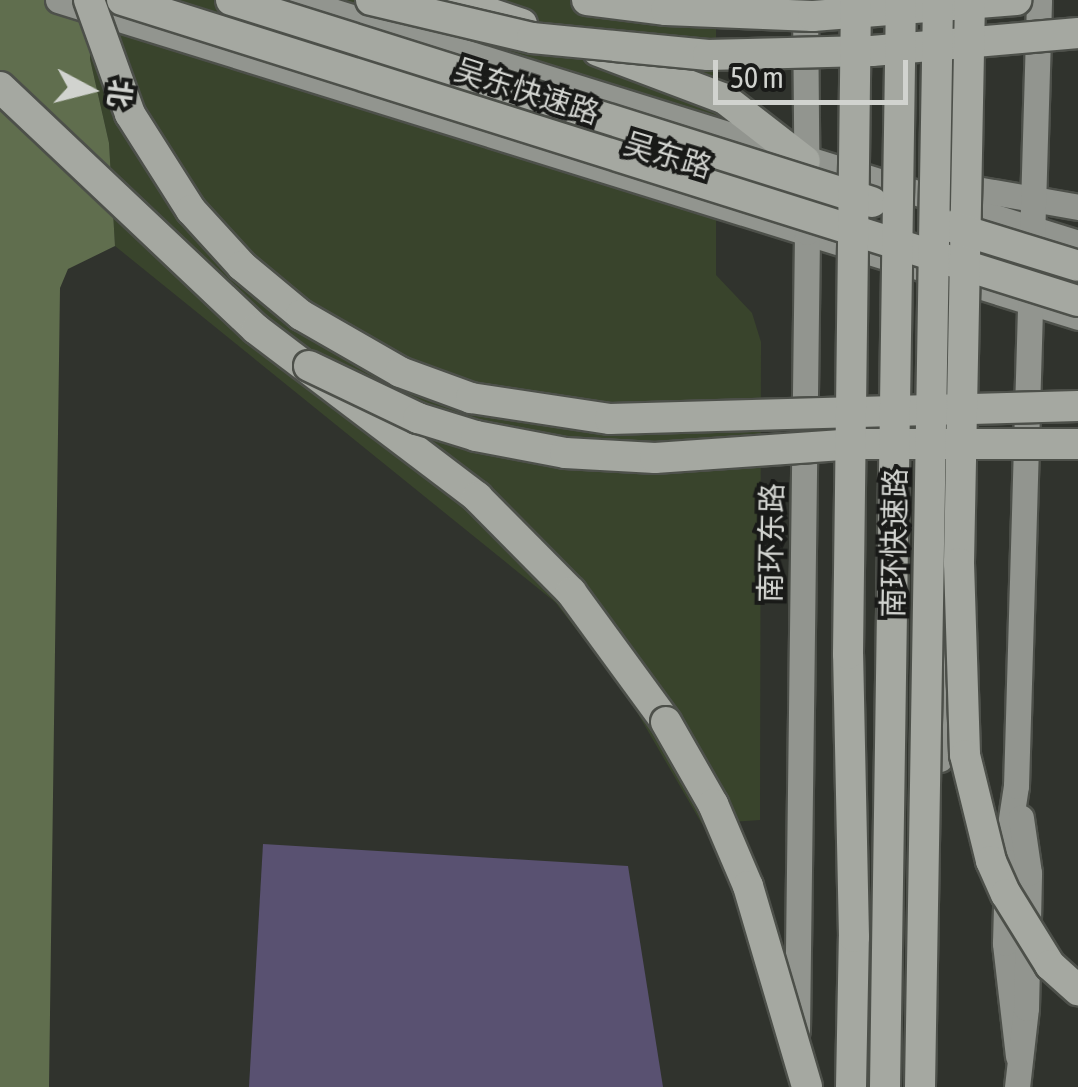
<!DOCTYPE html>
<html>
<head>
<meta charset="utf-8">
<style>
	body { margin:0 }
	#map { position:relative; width:1078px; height:1087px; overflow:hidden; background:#30332d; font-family:"Asap Condensed","Noto Sans SC",sans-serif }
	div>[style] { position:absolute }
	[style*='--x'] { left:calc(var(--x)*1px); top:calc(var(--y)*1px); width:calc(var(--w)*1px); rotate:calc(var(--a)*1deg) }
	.green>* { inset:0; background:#39442c }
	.water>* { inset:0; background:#606e4e }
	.building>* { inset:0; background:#595171 }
	.roads { filter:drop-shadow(2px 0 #4d504a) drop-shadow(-2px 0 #4d504a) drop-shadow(0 2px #4d504a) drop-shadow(0 -2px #4d504a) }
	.major>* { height:25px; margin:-12.5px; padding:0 12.5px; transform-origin:12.5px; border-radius:12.5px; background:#92958f }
	.highway>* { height:30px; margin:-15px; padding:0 15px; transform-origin:15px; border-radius:15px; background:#a5a8a1 }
	.bridges { filter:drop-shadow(2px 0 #4d504a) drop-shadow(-2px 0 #4d504a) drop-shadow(0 2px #4d504a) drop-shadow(0 -2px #4d504a) }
	.highway-bridge>* { height:30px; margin:-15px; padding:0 15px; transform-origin:15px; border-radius:15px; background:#a5a8a1 }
	span { translate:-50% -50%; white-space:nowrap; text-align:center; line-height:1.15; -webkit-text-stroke:8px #191a18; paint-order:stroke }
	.street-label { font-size:30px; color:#d1d3cf }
	.north { position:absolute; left:40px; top:40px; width:100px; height:100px; -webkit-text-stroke:8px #191a18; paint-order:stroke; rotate:97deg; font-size:28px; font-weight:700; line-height:40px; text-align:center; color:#d1d3cf }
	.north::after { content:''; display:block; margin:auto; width:35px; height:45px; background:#d1d3cf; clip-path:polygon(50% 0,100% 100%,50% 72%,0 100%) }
	.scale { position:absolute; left:713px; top:60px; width:195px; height:45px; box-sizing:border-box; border:5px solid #d1d3cf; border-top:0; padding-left:12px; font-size:30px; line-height:35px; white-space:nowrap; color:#d1d3cf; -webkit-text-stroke:8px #191a18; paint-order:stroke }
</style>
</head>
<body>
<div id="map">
	<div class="green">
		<div style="clip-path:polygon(90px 0,716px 0,716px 275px,752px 313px,761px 342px,760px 820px,702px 824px,627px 695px,555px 602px,115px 246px,109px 143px,90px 59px)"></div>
	</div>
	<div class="water">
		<div style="clip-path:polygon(0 0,90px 0,90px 59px,109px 143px,115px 246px,68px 269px,60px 288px,49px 1087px,0 1087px)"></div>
	</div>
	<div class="building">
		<div style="clip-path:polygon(263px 844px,628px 866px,663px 1087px,249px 1087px)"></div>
	</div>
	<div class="roads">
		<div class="major">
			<div style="--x:58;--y:0;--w:1068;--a:17.26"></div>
			<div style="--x:297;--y:0;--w:818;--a:17.28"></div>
			<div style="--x:948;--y:184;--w:132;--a:10"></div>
			<div style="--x:948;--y:349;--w:85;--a:-88.7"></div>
			<div style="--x:940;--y:759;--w:225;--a:-88.7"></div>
			<div style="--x:797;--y:1030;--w:798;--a:-89.28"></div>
			<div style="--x:807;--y:232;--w:232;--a:-90.5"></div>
			<div style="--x:1018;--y:1056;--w:114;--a:-96.6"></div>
			<div style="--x:1005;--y:943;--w:105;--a:-88.4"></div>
			<div style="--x:1008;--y:838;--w:53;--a:-81.3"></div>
			<div style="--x:1016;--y:786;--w:786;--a:-88.32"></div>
			<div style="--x:1017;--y:1087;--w:80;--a:-83.5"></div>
			<div style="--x:1026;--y:1008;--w:135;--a:-88.7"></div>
			<div style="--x:1029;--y:873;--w:56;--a:-98.3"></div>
		</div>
		<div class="highway">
			<div style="--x:451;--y:0;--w:75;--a:18.7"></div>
			<div style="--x:598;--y:51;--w:136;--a:20.7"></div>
			<div style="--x:725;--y:99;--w:101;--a:37.8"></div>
			<div style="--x:0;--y:87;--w:352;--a:43.4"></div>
			<div style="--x:256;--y:329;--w:278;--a:37.2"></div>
			<div style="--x:477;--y:497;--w:134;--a:45.3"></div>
			<div style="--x:571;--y:592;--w:161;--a:53.8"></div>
		</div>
	</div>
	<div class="bridges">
		<div class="highway-bridge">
			<div style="--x:89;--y:0;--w:121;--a:70.2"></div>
			<div style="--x:130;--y:114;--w:114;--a:57.6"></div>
			<div style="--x:191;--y:210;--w:76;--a:47.7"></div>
			<div style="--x:242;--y:266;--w:77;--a:39.7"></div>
			<div style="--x:301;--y:315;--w:114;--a:29.9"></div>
			<div style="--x:400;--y:372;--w:76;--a:20.1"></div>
			<div style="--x:471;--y:398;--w:141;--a:8.6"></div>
			<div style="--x:610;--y:419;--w:468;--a:-1.6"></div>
			<div style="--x:122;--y:0;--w:1002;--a:17.48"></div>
			<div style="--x:231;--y:0;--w:672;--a:17.49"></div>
			<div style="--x:371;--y:0;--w:165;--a:13.3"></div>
			<div style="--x:532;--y:38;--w:177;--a:5.5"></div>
			<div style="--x:708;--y:55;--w:164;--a:-1.4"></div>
			<div style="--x:872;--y:51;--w:207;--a:-5"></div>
			<div style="--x:587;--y:0;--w:80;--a:7.2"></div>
			<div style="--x:666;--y:10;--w:147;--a:2.3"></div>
			<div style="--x:813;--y:16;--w:204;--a:-4.5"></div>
			<div style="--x:970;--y:0;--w:563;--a:91.12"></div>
			<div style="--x:959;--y:563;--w:192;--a:88.2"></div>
			<div style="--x:965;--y:755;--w:109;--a:76.2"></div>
			<div style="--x:991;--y:861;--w:36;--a:66"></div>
			<div style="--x:1006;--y:894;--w:84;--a:58.2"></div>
			<div style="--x:1050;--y:965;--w:38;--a:42"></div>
			<div style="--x:949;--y:226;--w:135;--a:17.2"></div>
			<div style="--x:309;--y:366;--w:121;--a:25.5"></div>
			<div style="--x:418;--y:418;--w:61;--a:17.2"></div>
			<div style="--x:476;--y:436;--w:91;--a:10.8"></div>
			<div style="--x:565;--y:453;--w:90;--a:3.2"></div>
			<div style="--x:655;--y:458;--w:198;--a:-4"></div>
			<div style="--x:853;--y:444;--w:225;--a:0"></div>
			<div style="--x:666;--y:722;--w:95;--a:60.2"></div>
			<div style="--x:713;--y:804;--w:89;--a:66.9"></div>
			<div style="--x:748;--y:886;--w:209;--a:73.6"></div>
			<div style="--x:851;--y:1087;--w:150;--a:-88.9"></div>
			<div style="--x:854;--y:937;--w:283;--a:-91.2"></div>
			<div style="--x:848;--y:654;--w:654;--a:-89.3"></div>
			<div style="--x:885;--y:1087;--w:1087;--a:-89.16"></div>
			<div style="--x:920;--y:1087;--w:1087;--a:-89.05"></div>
		</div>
	</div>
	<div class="street-label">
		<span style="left:527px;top:91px;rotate:18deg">吴东快速路</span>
		<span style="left:668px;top:155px;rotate:17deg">吴东路</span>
		<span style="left:771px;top:543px;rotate:-89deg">南环东路</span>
		<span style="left:894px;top:543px;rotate:-89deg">南环快速路</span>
	</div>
	<div class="north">北</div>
	<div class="scale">50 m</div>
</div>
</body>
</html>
